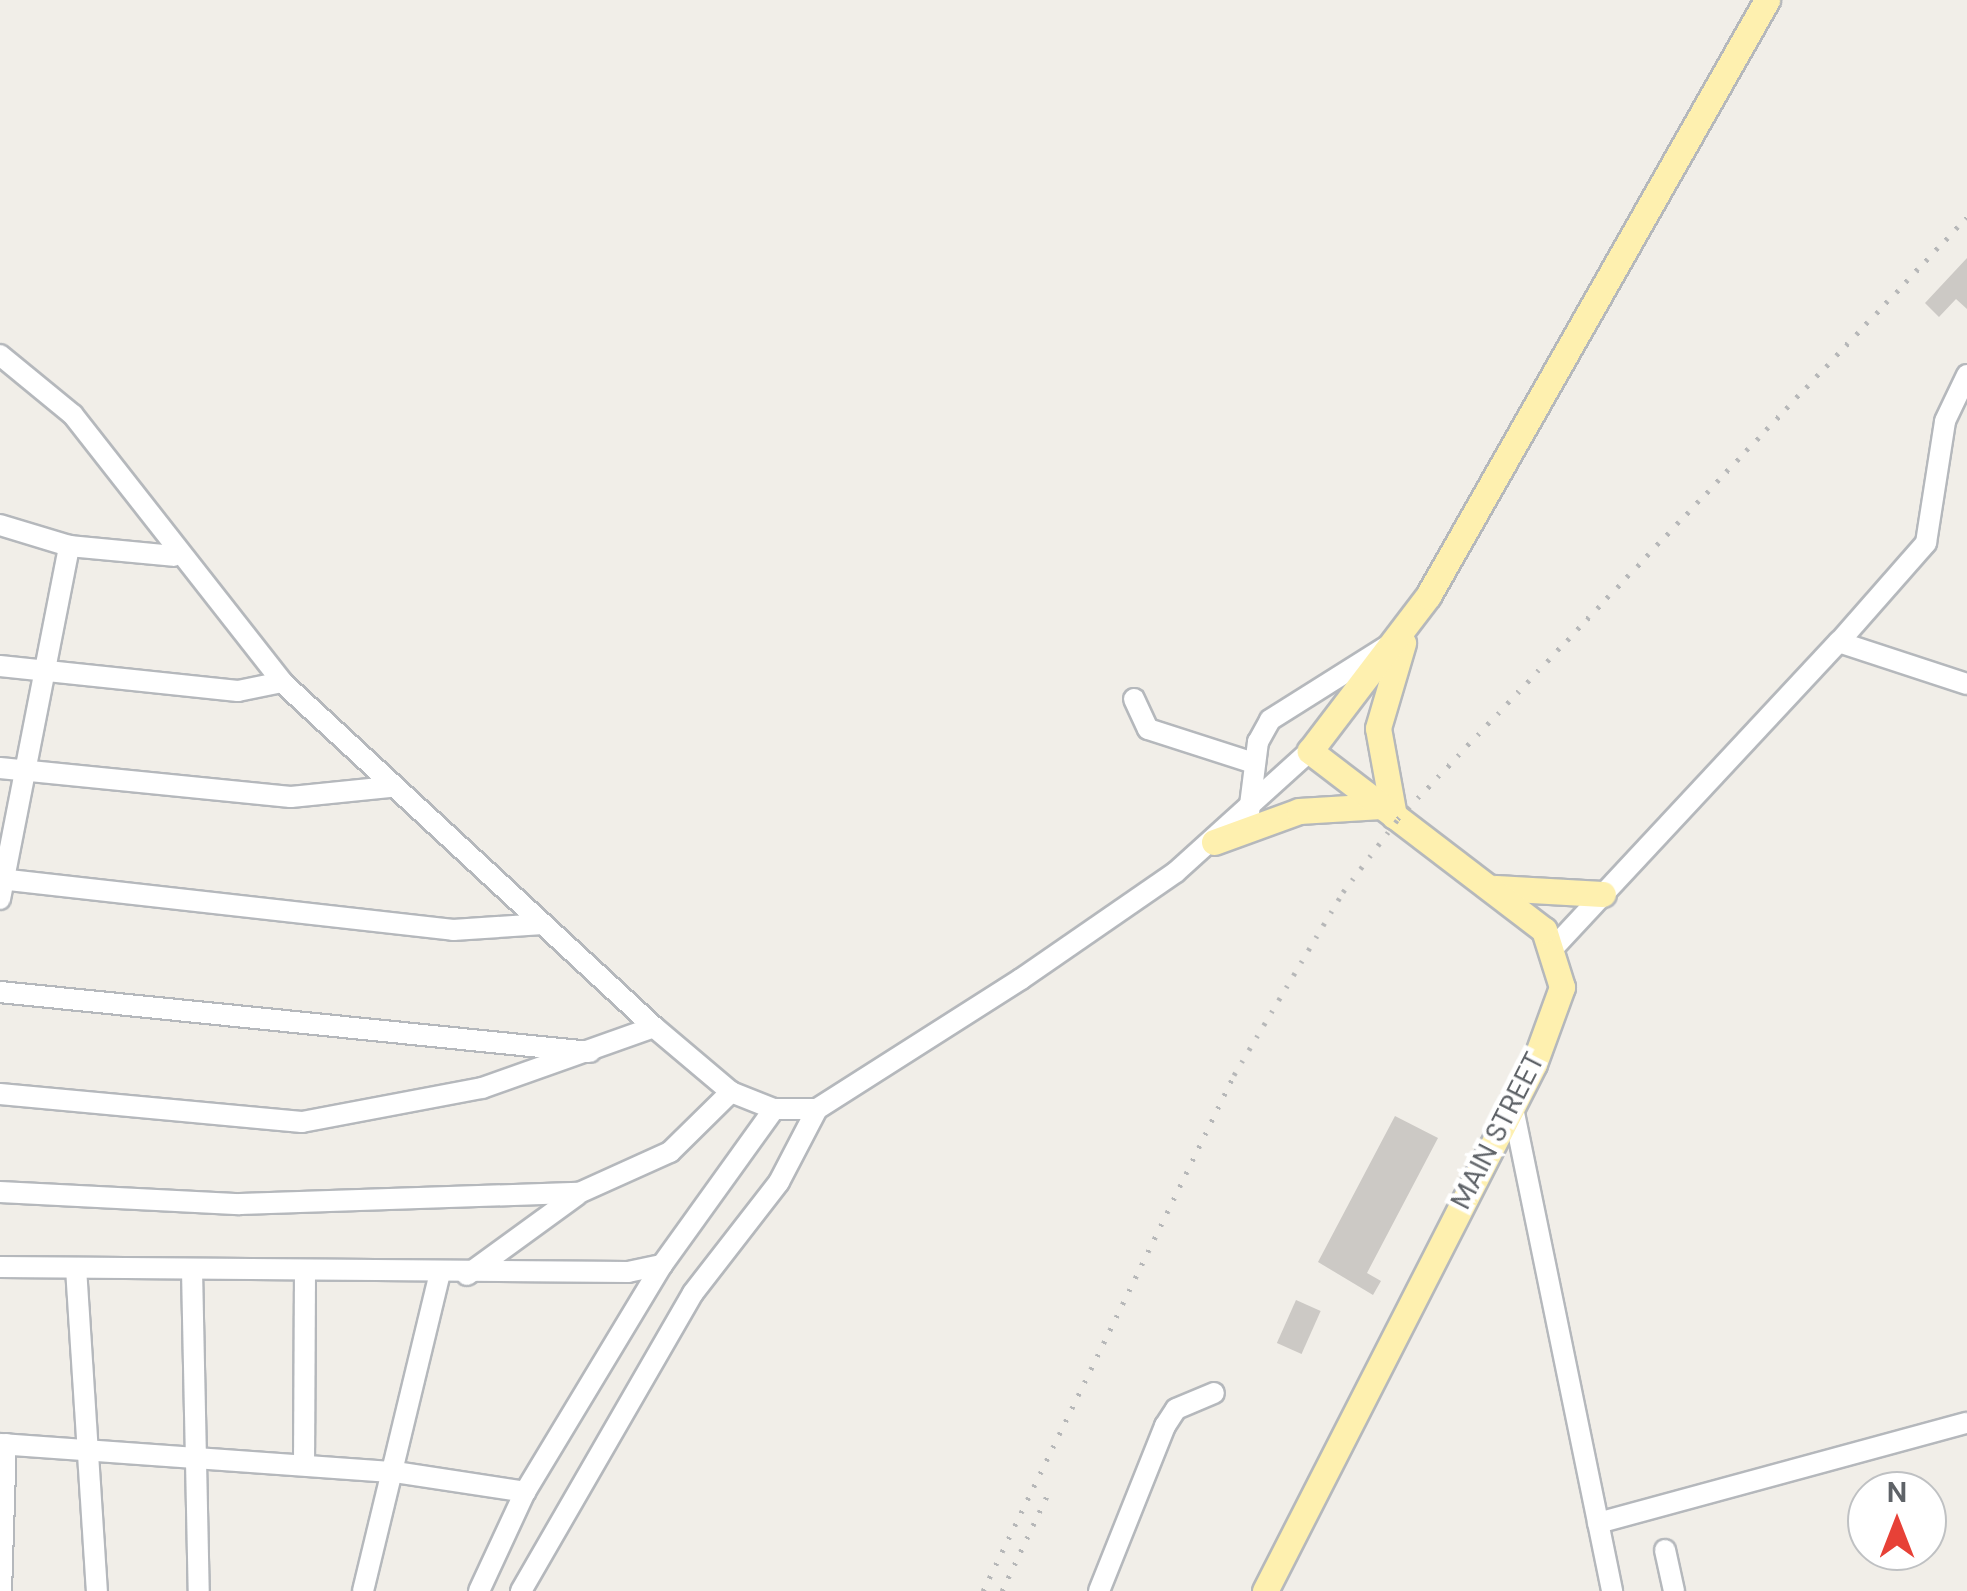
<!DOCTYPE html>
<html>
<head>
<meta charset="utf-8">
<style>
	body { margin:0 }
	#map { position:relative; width:1967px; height:1591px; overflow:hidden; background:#f1eee8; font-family:"DM Sans",sans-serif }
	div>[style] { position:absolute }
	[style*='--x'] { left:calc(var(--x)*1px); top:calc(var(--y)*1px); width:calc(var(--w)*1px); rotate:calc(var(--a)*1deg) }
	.building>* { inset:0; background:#ccc9c5; transform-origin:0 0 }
	.roads { filter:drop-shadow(2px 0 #b5b8bc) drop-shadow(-2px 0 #b5b8bc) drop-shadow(0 2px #b5b8bc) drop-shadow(0 -2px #b5b8bc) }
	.minor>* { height:20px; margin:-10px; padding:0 10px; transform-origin:10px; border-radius:10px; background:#fff }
	.major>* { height:25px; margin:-12.5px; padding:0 12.5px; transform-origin:12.5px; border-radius:12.5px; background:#fef0af }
	.rail>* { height:5px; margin-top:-2.5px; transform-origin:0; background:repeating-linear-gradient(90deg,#b6b7b8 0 2.5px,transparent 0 14.5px) }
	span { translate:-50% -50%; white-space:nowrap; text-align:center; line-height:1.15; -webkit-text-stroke:9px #fff; paint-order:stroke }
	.street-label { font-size:28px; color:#5f6368 }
	.north { position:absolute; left:1847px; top:1471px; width:100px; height:100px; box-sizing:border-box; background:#fff; border:2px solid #bfc1c3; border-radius:50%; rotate:0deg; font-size:28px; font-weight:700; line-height:40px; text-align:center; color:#5f6368 }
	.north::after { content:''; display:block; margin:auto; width:35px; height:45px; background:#e74137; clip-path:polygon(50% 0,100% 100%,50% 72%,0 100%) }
</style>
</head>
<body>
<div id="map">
	<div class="building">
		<div style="clip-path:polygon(1967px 258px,1967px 309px,1956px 299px,1939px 317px,1925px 303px)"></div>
		<div style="clip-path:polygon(1395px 1116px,1438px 1138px,1367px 1273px,1381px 1281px,1373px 1295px,1318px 1262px)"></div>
		<div style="left:1296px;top:1300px;width:27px;height:47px;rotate:24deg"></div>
	</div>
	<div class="roads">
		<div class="minor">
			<div style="--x:0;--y:355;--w:94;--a:39.4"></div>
			<div style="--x:73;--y:415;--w:339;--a:51.9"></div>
			<div style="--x:282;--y:682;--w:507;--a:42.84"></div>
			<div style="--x:654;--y:1027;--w:101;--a:40.2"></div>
			<div style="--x:731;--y:1092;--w:46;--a:21.6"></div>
			<div style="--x:774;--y:1109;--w:43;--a:0"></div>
			<div style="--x:817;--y:1109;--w:242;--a:-32.5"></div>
			<div style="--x:1021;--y:979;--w:188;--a:-34.6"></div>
			<div style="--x:1176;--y:872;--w:181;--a:-42.1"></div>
			<div style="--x:0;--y:525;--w:72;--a:16.9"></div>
			<div style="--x:69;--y:546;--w:105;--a:5.4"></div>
			<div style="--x:1839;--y:642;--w:132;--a:-48.7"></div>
			<div style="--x:1926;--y:543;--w:123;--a:-81.1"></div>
			<div style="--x:1945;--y:421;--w:51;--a:-64.4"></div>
			<div style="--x:0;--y:666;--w:239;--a:6"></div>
			<div style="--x:238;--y:691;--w:45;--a:-11.6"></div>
			<div style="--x:1134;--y:699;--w:33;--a:65"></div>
			<div style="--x:1148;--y:729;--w:111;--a:17.8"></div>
			<div style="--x:0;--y:768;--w:292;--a:5.7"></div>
			<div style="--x:291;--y:797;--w:99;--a:-5.8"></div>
			<div style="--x:1249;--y:813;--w:72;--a:-82.8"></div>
			<div style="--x:1258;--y:742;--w:25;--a:-61"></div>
			<div style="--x:1270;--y:720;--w:141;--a:-32.2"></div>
			<div style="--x:0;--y:879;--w:456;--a:6.4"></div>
			<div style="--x:453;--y:930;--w:90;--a:-3.8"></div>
			<div style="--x:0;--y:899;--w:360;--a:-78.9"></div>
			<div style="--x:1556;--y:945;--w:415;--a:-47"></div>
			<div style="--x:1839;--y:642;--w:135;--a:18.2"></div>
			<div style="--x:0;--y:992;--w:593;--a:5.81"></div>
			<div style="--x:0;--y:1094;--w:303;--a:5.3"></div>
			<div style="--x:302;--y:1122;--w:183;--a:-10.7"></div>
			<div style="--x:482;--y:1088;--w:182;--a:-19.5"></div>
			<div style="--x:1513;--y:1108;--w:493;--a:78.4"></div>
			<div style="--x:0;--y:1192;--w:240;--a:2.9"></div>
			<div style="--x:240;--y:1204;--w:339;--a:-1.9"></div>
			<div style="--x:579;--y:1193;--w:100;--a:-24.3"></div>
			<div style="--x:670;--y:1152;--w:86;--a:-44.5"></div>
			<div style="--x:0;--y:1267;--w:628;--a:0.46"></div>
			<div style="--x:628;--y:1272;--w:35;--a:-12"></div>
			<div style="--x:662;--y:1265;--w:192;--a:-54.3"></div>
			<div style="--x:76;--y:1268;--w:324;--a:86.3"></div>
			<div style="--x:192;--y:1270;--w:321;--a:88.8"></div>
			<div style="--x:467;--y:1275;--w:136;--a:-36"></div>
			<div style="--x:0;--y:1444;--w:396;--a:4.1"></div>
			<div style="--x:395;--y:1472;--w:132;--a:8.7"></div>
			<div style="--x:304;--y:1465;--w:192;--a:-89.7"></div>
			<div style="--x:1598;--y:1523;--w:382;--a:-15.2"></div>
			<div style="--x:1665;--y:1550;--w:42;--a:77.6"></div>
			<div style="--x:1;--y:1591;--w:147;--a:-88.1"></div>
			<div style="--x:363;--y:1591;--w:324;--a:-76.4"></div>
			<div style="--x:479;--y:1591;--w:109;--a:-65.1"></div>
			<div style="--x:525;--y:1492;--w:265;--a:-58.9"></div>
			<div style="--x:521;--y:1591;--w:344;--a:-60"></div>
			<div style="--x:693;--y:1293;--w:140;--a:-52.2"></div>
			<div style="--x:779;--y:1182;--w:82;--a:-62.5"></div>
			<div style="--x:1099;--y:1591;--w:178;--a:-68.2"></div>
			<div style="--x:1165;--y:1426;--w:20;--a:-57"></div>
			<div style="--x:1176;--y:1409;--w:41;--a:-22.8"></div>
		</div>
		<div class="major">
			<div style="--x:1394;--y:816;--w:89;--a:-100.3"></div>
			<div style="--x:1378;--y:728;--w:89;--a:-73.6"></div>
			<div style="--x:1214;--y:842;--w:90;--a:-20"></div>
			<div style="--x:1299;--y:811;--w:82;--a:-3.5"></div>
			<div style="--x:1495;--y:888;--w:108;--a:3.2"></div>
			<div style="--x:1265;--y:1591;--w:592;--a:-62.96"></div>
			<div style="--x:1534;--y:1064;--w:82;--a:-70"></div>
			<div style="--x:1562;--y:987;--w:60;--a:-107.5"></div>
			<div style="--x:1544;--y:930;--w:295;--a:-142.6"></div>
			<div style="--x:1310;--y:751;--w:195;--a:-52.7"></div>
			<div style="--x:1428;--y:596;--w:686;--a:-60.37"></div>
		</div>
	</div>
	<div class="rail">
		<div style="--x:983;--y:1591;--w:574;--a:-64.06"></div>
		<div style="--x:1234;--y:1075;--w:213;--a:-59.2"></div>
		<div style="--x:1343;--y:892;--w:91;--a:-53"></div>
		<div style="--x:1398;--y:819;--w:828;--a:-46.61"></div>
		<div style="--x:1002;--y:1591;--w:105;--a:-64.7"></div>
	</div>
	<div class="street-label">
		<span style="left:1498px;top:1131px;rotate:-63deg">MAIN STREET</span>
	</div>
	<div class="north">N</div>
</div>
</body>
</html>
